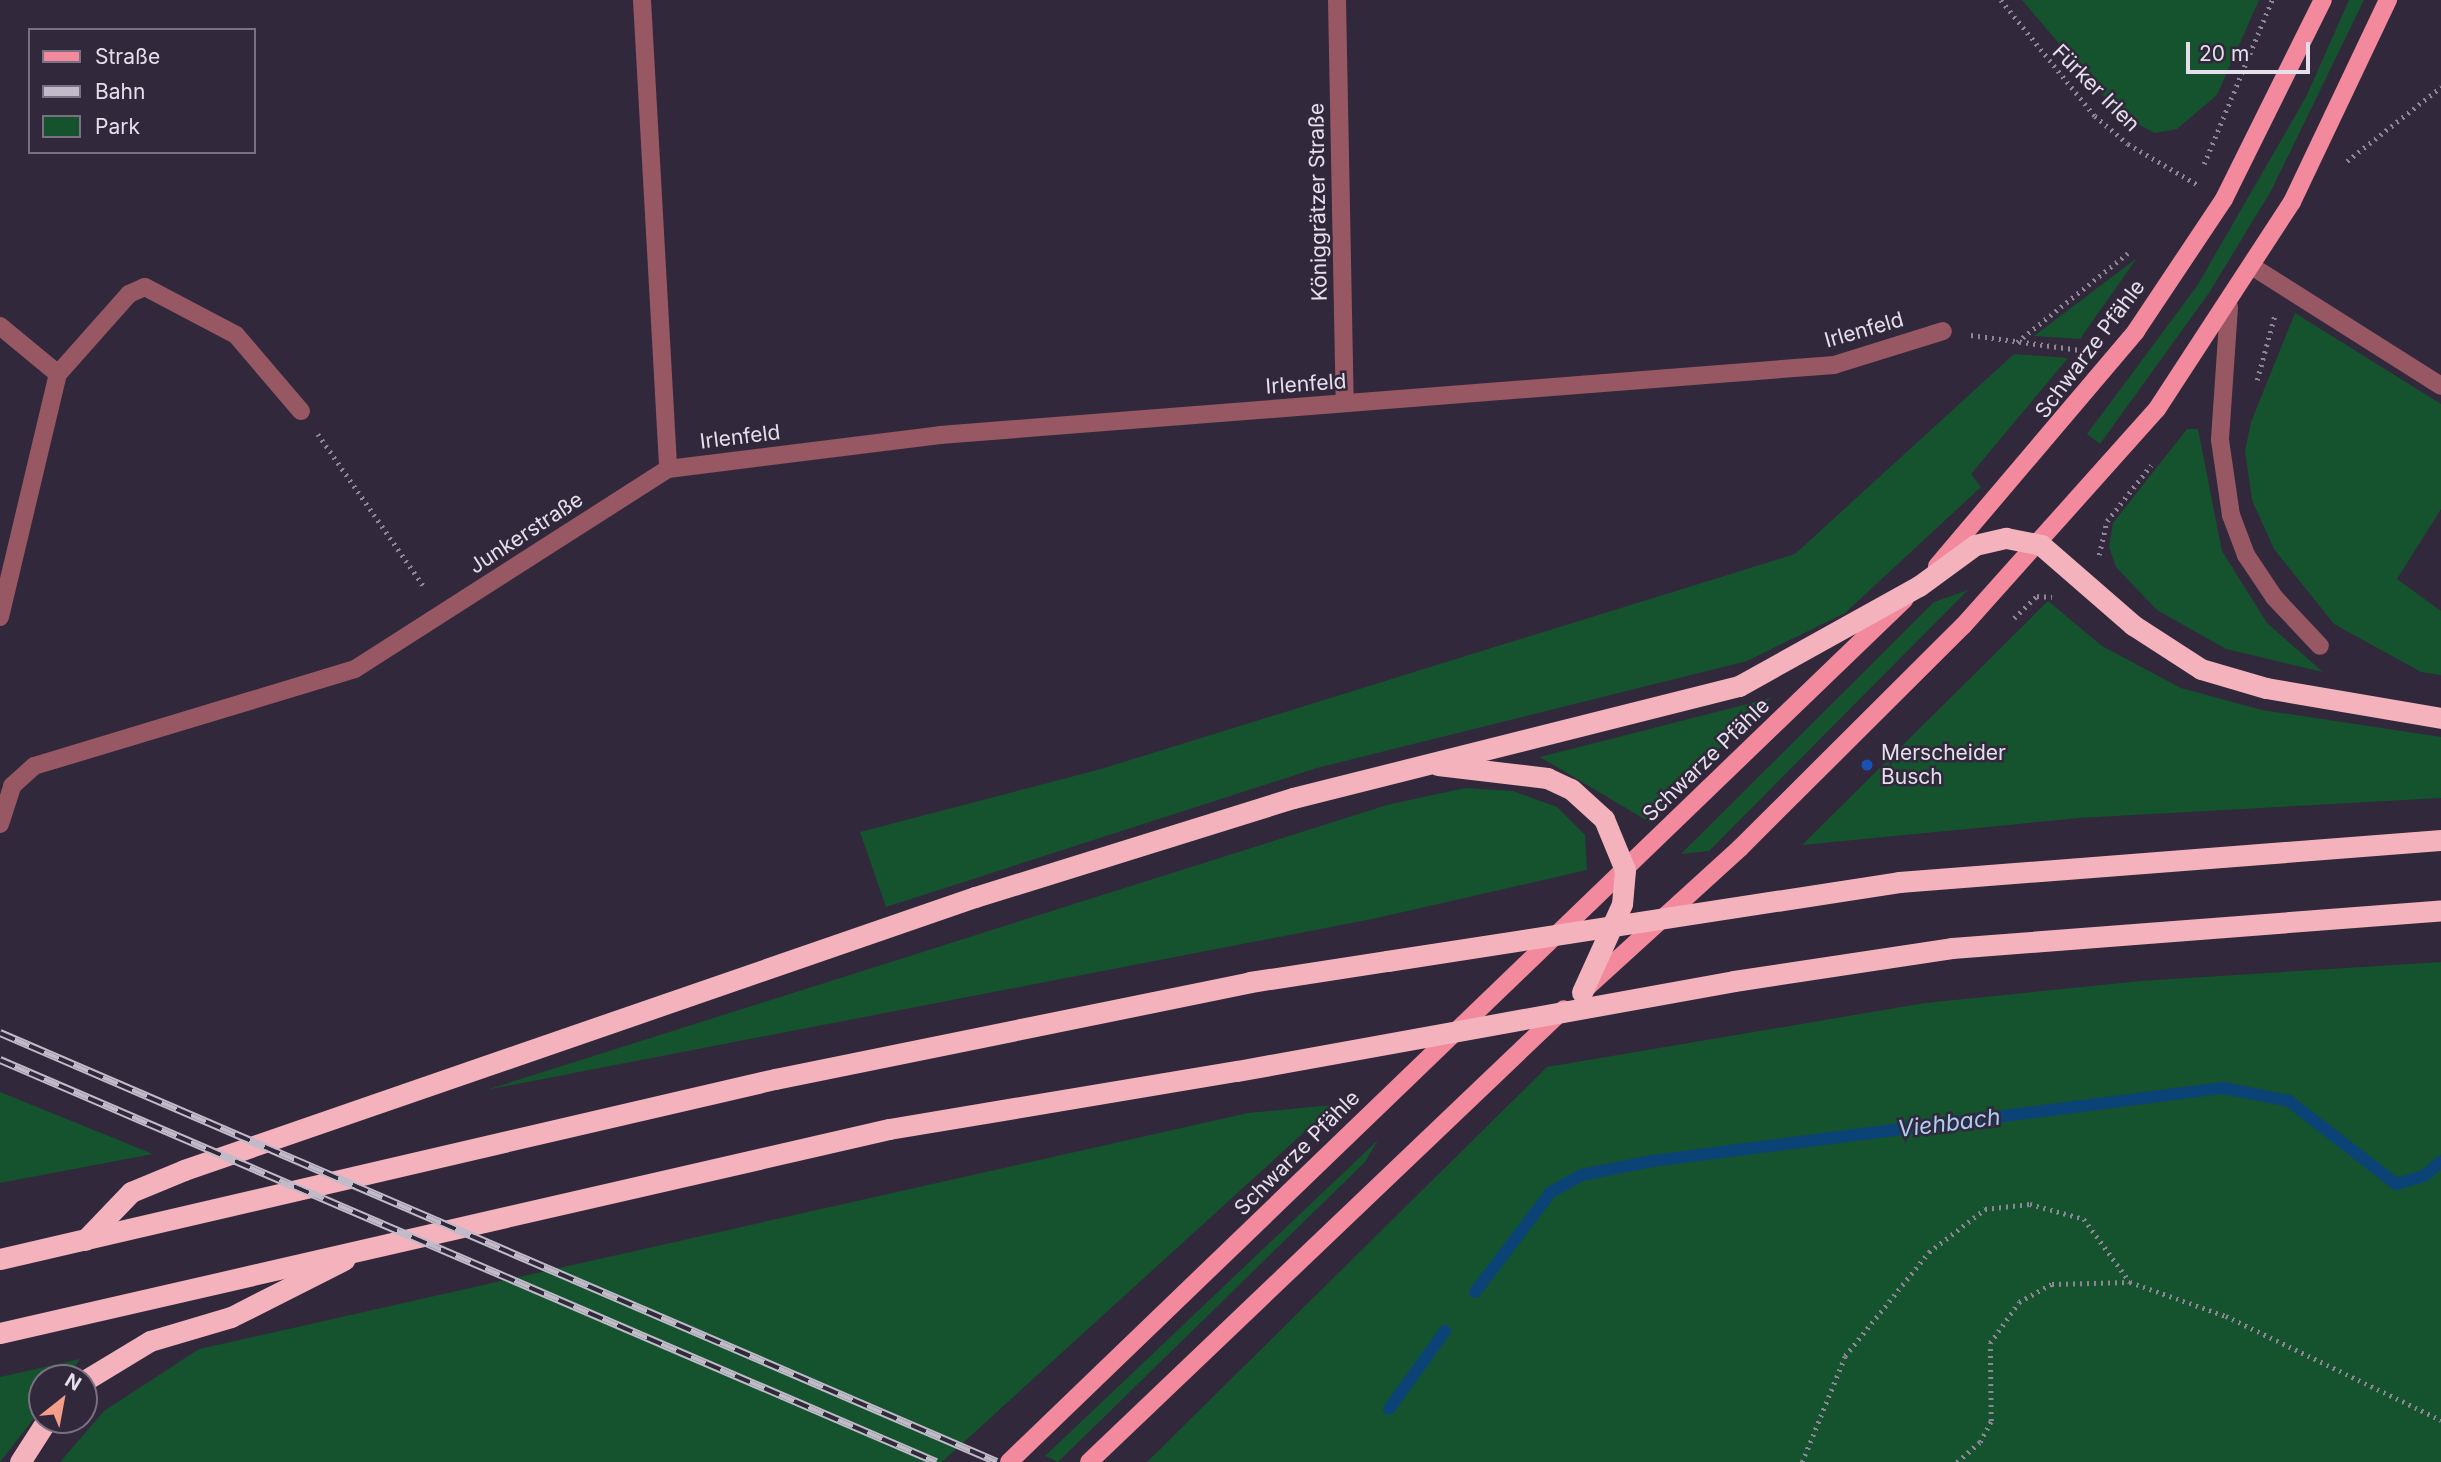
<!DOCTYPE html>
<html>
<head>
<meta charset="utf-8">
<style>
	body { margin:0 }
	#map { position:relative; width:2441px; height:1462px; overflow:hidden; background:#31283c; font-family:Inter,sans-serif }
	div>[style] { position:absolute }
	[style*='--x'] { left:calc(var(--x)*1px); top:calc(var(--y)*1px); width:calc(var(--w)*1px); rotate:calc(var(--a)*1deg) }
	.green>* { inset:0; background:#15522e }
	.stream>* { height:12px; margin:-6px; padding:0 6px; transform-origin:6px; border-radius:6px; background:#0c4376 }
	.path>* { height:4.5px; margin-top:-2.25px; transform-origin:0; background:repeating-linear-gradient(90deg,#8e8697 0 2px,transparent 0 7px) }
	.minor>* { height:18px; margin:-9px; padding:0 9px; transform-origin:9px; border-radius:9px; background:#985863 }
	.major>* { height:18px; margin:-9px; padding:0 9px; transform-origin:9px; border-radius:9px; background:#f2899c }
	.highway>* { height:21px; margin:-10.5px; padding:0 10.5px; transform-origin:10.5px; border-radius:10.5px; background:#f4b3bc }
	.rail>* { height:8px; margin-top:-4px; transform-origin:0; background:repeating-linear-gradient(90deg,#31283c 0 16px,#c1bbc9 0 32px); box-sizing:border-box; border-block:2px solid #c1bbc9 }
	.highway-bridge>* { height:21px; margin:-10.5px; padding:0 10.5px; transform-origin:10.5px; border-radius:10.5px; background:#f4b3bc }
	.dots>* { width:19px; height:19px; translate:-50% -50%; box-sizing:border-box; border:4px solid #31283c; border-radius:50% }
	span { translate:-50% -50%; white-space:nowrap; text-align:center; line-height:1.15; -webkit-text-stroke:5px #31283c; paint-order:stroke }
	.street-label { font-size:21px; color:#e5dfec }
	.poi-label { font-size:21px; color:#e5dfec }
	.left { translate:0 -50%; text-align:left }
	.water-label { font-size:23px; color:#accdf2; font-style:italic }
	.legend { position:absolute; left:28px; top:28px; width:228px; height:126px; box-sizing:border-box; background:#31283c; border:2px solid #797182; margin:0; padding:9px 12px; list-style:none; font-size:21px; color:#e5dfec }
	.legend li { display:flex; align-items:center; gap:14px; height:35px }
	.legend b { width:35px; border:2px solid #797182 }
	.north { position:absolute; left:28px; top:1364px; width:70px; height:70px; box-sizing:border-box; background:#31283c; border:2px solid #797182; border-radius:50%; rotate:31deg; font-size:19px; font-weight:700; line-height:28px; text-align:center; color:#e5dfec }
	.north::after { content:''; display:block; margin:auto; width:24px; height:32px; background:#f49e8a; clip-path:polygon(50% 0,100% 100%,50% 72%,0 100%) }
	.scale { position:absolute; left:2186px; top:42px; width:124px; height:32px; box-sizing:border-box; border:4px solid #e5dfec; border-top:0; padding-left:9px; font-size:21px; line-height:24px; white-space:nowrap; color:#e5dfec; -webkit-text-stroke:5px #31283c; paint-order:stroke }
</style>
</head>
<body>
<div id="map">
	<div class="green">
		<div style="clip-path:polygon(2022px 0,2259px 0,2217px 95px,2177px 129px,2155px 133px,2119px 114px)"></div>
		<div style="clip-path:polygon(2349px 0,2364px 0,2271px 191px,2209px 293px,2100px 444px,2087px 434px,2197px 286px,2306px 97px)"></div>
		<div style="clip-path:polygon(2137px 258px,2080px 339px,2034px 336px)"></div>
		<div style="clip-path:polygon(2295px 313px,2441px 404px,2441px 509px,2397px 579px,2441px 611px,2441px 675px,2421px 672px,2334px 624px,2274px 549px,2252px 500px,2245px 451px,2251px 422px)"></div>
		<div style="clip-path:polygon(2014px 354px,2068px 358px,1971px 474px,1981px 487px,1845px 613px,1747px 661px,1317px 768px,886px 907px,860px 832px,1101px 769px,1795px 554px)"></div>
		<div style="clip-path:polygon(2187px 429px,2198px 429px,2222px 551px,2267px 623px,2323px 672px,2226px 649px,2157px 610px,2116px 567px,2109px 547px,2113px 523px)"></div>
		<div style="clip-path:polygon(1968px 590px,1709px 851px,1681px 854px,1934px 602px)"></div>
		<div style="clip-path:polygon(2048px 601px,2102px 646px,2181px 688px,2262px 710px,2441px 737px,2441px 798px,2079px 818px,1802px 845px)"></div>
		<div style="clip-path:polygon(1771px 698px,1646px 820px,1540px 757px)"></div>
		<div style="clip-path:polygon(1465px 788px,1513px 791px,1557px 807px,1585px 835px,1587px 870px,1377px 918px,486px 1090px,1387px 805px)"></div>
		<div style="clip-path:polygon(2441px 962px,2441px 1462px,1147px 1462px,1547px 1067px,1925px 1003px,2141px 981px)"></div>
		<div style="clip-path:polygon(0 1092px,153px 1154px,0 1183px)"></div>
		<div style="clip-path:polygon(1334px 1105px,942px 1462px,60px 1462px,104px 1411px,199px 1349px,1248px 1113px)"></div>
		<div style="clip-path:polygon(1378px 1140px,1365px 1162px,1058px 1462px,1045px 1456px)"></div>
		<div style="clip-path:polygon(80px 1359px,66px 1378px,42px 1378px,42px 1408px,0 1462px,0 1377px)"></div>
	</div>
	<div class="stream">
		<div style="--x:1475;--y:1292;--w:126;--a:-52.8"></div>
		<div style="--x:1551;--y:1192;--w:35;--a:-29"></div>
		<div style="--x:1582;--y:1175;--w:71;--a:-11.3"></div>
		<div style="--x:1652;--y:1161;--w:576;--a:-7.29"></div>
		<div style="--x:2223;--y:1088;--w:67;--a:11.1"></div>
		<div style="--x:2289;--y:1101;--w:135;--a:37.8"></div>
		<div style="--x:2396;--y:1184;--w:29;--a:-16"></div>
		<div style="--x:2424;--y:1176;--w:23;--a:-41"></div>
		<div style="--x:1389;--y:1409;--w:96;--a:-54.3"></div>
	</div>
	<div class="path">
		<div style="--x:2001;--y:0;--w:149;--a:51"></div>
		<div style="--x:2095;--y:116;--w:43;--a:40.3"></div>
		<div style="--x:2128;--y:144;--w:83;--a:30.3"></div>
		<div style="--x:2347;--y:161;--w:120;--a:-38.2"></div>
		<div style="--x:2204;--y:164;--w:178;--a:-67.5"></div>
		<div style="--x:1971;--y:335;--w:110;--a:7.8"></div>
		<div style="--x:2017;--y:342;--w:142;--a:-38.7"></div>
		<div style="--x:2257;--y:380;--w:68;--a:-74.7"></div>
		<div style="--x:318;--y:434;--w:188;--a:55.2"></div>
		<div style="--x:2099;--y:555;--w:35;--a:-77"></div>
		<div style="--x:2107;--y:521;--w:71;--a:-51.8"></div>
		<div style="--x:2014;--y:618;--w:32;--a:-44"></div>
		<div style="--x:2037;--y:596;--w:15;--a:4"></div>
		<div style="--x:1802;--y:1462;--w:114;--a:-67.9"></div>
		<div style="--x:1845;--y:1356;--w:134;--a:-51.1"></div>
		<div style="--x:1929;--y:1252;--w:71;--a:-37.5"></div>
		<div style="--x:1985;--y:1209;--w:45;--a:-6.3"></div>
		<div style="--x:2030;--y:1204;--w:56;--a:15.5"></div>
		<div style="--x:2084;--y:1219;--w:78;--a:53.9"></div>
		<div style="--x:2130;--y:1282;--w:102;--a:19.5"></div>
		<div style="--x:2226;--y:1316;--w:239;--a:25.8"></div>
		<div style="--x:1957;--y:1462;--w:30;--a:-41"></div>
		<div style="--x:1980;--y:1442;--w:24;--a:-62"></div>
		<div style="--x:1991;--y:1421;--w:78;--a:-90.7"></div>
		<div style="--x:1990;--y:1343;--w:50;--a:-54.7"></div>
		<div style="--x:2019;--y:1302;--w:38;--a:-29"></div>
		<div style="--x:2052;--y:1284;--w:78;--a:-1.5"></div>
	</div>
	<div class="minor">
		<div style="--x:642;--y:0;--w:470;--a:86.8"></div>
		<div style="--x:1337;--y:0;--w:403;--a:88.9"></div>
		<div style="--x:2253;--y:267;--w:222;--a:32.3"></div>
		<div style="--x:2229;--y:307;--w:133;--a:93.9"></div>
		<div style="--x:2220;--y:440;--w:76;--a:81.7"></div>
		<div style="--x:2231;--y:515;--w:43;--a:69.4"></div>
		<div style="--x:2246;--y:555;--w:50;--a:56.3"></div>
		<div style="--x:2274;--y:597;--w:67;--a:46.8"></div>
		<div style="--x:0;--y:326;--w:75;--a:39.6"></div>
		<div style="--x:0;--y:617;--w:250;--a:-76.6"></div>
		<div style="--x:58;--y:374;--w:107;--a:-48.4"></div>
		<div style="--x:129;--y:294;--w:17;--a:-24"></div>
		<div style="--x:145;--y:287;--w:103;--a:27.8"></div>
		<div style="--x:236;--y:335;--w:100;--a:49.5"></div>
		<div style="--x:0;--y:824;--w:40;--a:-72"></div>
		<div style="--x:12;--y:786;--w:30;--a:-42"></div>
		<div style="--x:34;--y:766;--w:335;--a:-16.8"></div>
		<div style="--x:355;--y:669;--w:371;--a:-32.6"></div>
		<div style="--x:668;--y:469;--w:274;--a:-7.1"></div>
		<div style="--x:940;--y:435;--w:897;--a:-4.48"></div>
		<div style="--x:1834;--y:365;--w:114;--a:-17.3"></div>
	</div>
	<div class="major">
		<div style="--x:1937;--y:566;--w:308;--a:-49.7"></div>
		<div style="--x:2136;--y:331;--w:159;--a:-56.3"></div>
		<div style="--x:2224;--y:199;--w:222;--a:-63.6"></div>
		<div style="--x:1584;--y:990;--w:211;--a:-42.3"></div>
		<div style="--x:1740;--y:848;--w:315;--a:-44.9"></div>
		<div style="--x:1963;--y:626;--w:291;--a:-48.2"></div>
		<div style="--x:2157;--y:409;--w:247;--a:-56.9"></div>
		<div style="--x:2292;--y:202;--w:224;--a:-64.6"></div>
		<div style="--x:1009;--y:1462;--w:1244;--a:-43.93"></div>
		<div style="--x:1089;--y:1462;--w:656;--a:-43.64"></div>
	</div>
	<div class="highway">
		<div style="--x:1438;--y:765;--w:110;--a:6.8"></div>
		<div style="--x:1547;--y:778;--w:26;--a:25"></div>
		<div style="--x:1571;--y:789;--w:45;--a:42.3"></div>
		<div style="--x:1604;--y:819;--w:55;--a:67.6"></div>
		<div style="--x:1625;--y:870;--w:34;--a:95"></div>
		<div style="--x:1622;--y:904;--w:97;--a:114.4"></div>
		<div style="--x:1899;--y:882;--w:544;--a:-4.43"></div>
		<div style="--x:1734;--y:981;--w:220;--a:-8.6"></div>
		<div style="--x:1952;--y:948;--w:490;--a:-4.4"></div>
		<div style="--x:85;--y:1240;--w:66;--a:-46.2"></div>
		<div style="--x:131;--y:1192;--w:57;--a:-22.5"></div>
		<div style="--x:184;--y:1170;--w:837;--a:-19.04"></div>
		<div style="--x:975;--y:897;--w:333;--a:-17.3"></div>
		<div style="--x:1293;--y:798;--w:460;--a:-14.1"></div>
		<div style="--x:1739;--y:686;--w:206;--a:-29.1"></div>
		<div style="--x:1919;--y:586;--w:69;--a:-36.2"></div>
		<div style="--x:1975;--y:545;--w:32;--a:-13"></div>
		<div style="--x:2006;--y:538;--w:36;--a:11"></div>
		<div style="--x:2041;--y:545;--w:122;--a:41"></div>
		<div style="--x:2133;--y:625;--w:81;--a:32.9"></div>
		<div style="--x:2201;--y:669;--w:68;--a:16.3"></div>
		<div style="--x:2266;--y:688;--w:178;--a:9.7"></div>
		<div style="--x:0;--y:1259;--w:796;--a:-13.08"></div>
		<div style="--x:775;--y:1079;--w:485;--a:-11.5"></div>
		<div style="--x:1250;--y:982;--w:139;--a:-8.7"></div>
		<div style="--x:0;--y:1333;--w:912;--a:-12.92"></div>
		<div style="--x:889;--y:1129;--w:353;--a:-9.5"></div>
		<div style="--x:84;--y:1381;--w:77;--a:-31.2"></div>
		<div style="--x:150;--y:1341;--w:84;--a:-16.5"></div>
		<div style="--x:231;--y:1317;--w:127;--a:-26.8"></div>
		<div style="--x:20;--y:1462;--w:50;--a:-57.3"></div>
	</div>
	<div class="rail">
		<div style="--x:0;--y:1033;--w:1085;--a:23.28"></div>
		<div style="--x:0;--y:1060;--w:1019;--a:23.24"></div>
	</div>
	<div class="highway-bridge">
		<div style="--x:1387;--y:961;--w:518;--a:-8.77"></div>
		<div style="--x:1237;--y:1071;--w:505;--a:-10.26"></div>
	</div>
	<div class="dots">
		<div style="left:1867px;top:765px;background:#1a4fb4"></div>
	</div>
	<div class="street-label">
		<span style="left:2096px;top:88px;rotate:45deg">Fürker Irlen</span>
		<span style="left:1318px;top:202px;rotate:-91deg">Königgrätzer Straße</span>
		<span style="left:1864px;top:330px;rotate:-16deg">Irlenfeld</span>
		<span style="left:2090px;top:349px;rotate:-53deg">Schwarze Pfähle</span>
		<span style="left:1306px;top:384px;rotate:-4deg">Irlenfeld</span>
		<span style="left:740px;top:437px;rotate:-7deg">Irlenfeld</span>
		<span style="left:526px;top:533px;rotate:-33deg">Junkerstraße</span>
		<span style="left:1706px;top:760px;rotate:-44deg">Schwarze Pfähle</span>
		<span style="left:1297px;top:1153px;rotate:-45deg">Schwarze Pfähle</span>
	</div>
	<div class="poi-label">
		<span class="left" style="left:1881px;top:765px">Merscheider<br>Busch</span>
	</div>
	<div class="water-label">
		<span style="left:1949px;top:1123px;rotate:-7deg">Viehbach</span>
	</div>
	<ul class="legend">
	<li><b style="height:9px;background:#f2899c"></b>Straße</li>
	<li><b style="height:9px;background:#c1bbc9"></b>Bahn</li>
	<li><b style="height:19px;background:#15522e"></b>Park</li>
	</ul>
	<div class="north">N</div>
	<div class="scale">20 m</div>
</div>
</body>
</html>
